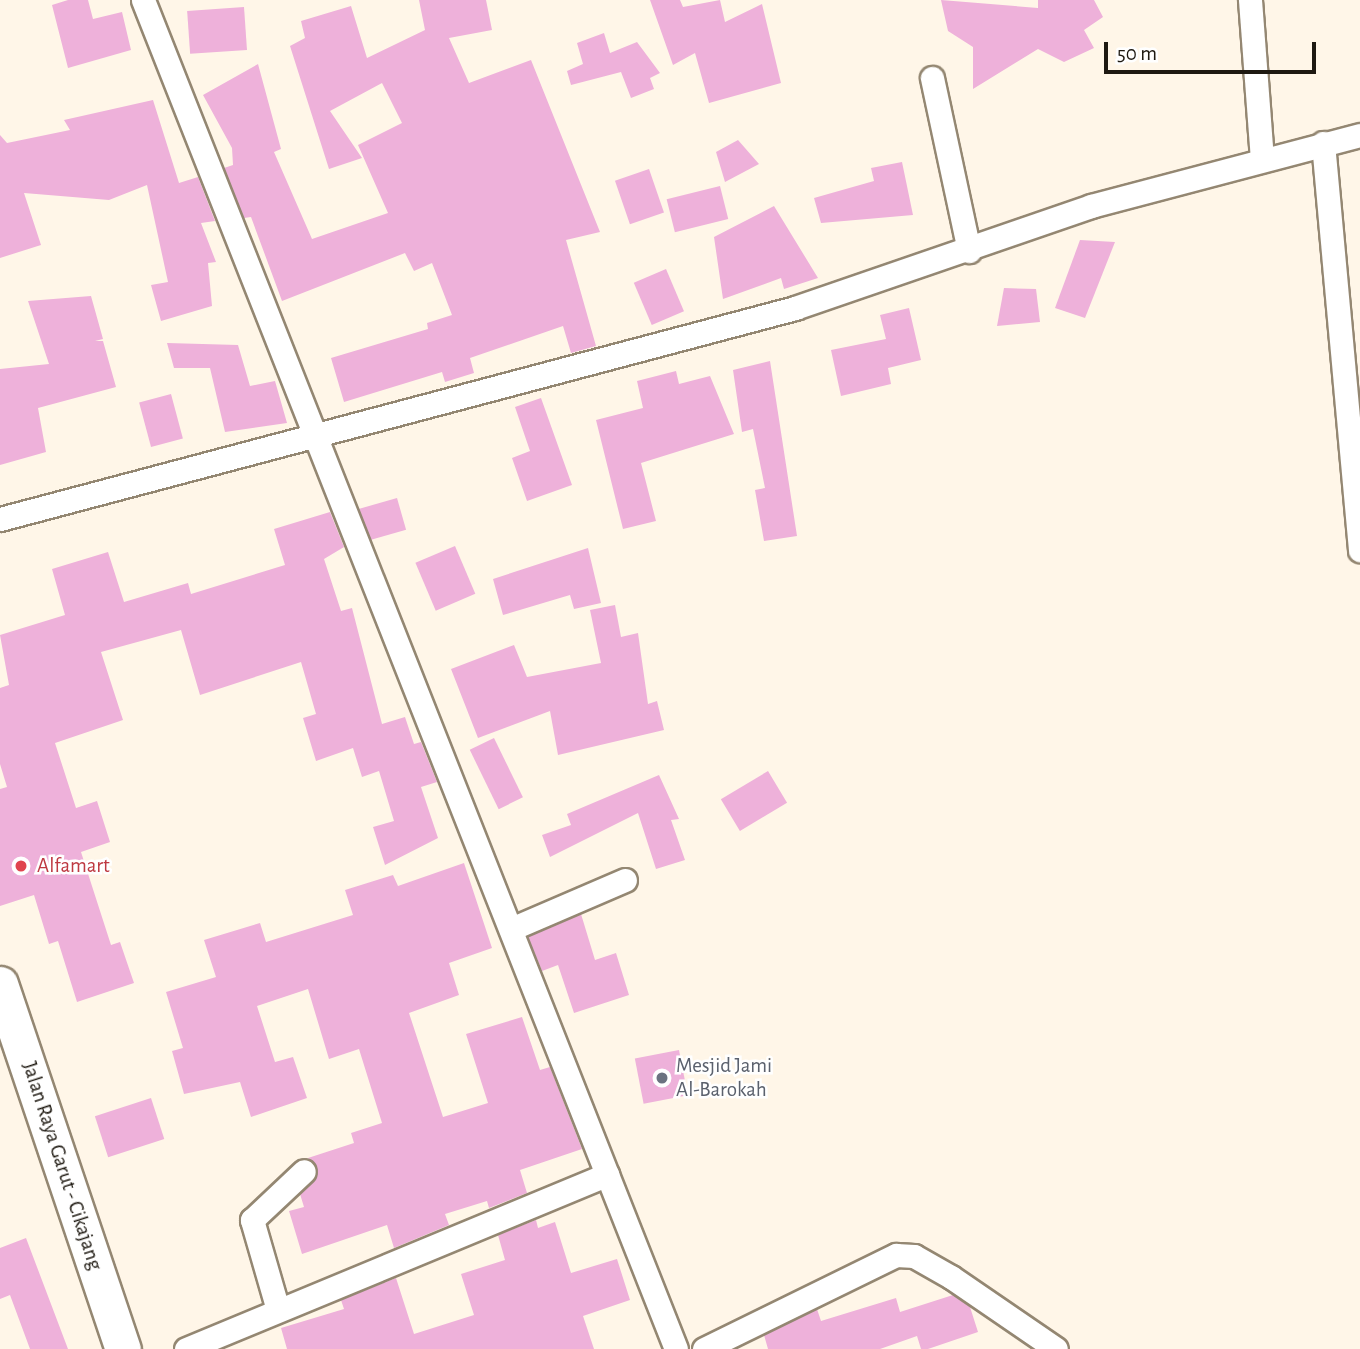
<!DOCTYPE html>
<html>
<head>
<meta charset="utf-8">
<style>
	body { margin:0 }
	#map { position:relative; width:1360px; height:1349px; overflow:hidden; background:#fff6e8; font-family:"Alegreya Sans",sans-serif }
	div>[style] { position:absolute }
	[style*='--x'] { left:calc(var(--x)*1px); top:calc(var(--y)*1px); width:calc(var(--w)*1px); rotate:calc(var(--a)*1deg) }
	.building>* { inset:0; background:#eeb1da; transform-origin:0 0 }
	.roads { filter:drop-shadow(2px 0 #948772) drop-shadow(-2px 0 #948772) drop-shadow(0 2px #948772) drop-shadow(0 -2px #948772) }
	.minor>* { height:23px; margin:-11.5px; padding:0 11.5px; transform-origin:11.5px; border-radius:11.5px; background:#fff }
	.primary>* { height:35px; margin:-17.5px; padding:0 17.5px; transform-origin:17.5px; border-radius:17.5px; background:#fff }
	.dots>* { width:19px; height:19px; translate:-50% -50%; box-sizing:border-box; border:4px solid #fff; border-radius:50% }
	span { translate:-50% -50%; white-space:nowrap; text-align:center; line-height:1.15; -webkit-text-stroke:5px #fff; paint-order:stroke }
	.health-label { font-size:21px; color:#be3a42 }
	.left { translate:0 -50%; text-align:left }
	.worship-label { font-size:21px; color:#5b616d }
	.street-label { font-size:21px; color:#1e1911 }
	.scale { position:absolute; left:1104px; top:42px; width:212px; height:32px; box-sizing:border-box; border:4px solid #1e1911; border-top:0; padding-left:9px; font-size:21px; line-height:24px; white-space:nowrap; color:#1e1911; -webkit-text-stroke:5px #fff; paint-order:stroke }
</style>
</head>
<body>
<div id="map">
	<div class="building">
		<div style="clip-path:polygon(68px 0,88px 0,93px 19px,122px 12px,131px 50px,68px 68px,52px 5px)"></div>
		<div style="clip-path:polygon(419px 0,486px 0,492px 30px,449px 38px,469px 83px,531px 60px,600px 232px,566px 240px,596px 346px,571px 353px,563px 326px,470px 358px,474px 373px,445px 382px,442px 372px,344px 402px,331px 358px,428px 329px,427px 323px,452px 315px,432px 263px,414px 271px,405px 253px,282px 301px,251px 217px,244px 218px,224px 168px,233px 165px,232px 148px,203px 95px,258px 64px,281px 149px,274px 152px,312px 239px,388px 213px,358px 145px,402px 123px,382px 83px,330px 111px,362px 158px,329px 169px,290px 46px,305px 38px,301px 21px,351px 6px,367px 58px,425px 30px)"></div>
		<div style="clip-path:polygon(650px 0,680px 0,683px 7px,720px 0,725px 22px,762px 4px,781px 83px,709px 103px,695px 53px,673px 65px)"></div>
		<div style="clip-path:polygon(941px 0,1038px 8px,1038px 0,1094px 0,1103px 17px,1084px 30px,1094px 48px,1064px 62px,1038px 49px,973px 89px,973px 47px,948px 31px)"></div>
		<div style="left:244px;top:7px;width:43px;height:57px;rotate:86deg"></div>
		<div style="clip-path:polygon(604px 33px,610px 53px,637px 42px,660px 73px,650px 78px,654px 89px,631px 98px,621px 72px,571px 85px,567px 71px,583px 64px,577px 43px)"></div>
		<div style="clip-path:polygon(153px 100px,179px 183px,198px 177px,215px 221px,201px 223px,216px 262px,208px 263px,212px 306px,161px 321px,151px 285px,168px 282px,147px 185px,109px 200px,24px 193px,41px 245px,0 258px,0 135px,7px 143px,70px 130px,64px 120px)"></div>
		<div style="clip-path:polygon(738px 140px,759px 164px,725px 182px,716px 152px)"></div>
		<div style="clip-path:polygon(902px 162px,913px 215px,821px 223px,814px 198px,874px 181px,871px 168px)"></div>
		<div style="left:649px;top:169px;width:46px;height:36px;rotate:71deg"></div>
		<div style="left:720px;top:186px;width:34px;height:55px;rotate:76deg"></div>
		<div style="clip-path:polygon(774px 206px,818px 278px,784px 289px,781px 278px,723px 299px,714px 237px)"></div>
		<div style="clip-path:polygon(1080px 240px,1115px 242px,1085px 318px,1055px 308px)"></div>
		<div style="left:666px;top:269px;width:46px;height:35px;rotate:67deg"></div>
		<div style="clip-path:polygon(1004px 288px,1036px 289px,1040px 322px,997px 326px)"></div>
		<div style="clip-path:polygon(91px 296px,103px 339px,95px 341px,103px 341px,116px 387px,38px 408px,46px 452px,0 465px,0 369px,49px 364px,28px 301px)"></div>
		<div style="clip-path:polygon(909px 308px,921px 360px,888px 368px,891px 384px,841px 396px,831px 350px,886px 339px,880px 315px)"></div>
		<div style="clip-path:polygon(167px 343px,238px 345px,250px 386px,275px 381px,287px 423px,225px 432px,210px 368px,174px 368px)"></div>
		<div style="clip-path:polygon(770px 361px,797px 536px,764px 541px,755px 490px,765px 488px,753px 429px,742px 432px,733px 370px)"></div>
		<div style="clip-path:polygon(676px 371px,679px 384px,710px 376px,734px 434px,641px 463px,656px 521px,623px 529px,596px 420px,643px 408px,637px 381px)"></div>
		<div style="left:171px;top:394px;width:46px;height:33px;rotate:75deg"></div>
		<div style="clip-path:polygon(541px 398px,572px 485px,527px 501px,512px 458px,530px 451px,515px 407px)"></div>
		<div style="left:397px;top:498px;width:33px;height:40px;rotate:74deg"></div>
		<div style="clip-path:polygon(330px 512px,344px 547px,324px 559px,341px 611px,352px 608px,382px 724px,405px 717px,414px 744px,421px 742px,437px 782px,421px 787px,438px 838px,385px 865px,373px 827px,394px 821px,379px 771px,362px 777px,353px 748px,316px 761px,303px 718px,316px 714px,301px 662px,200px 695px,181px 630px,101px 652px,123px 720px,55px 743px,76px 808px,97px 801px,110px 842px,81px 852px,111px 945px,120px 942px,134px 983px,77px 1002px,58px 941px,49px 944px,34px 895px,0 906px,0 789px,7px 787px,0 764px,0 688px,9px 685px,0 635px,65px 615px,52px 569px,108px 552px,124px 602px,188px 583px,191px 594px,285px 565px,274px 529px)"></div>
		<div style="left:455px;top:546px;width:52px;height:43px;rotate:67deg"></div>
		<div style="clip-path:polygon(588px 548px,601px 603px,574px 609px,570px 595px,503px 615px,493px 579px)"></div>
		<div style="clip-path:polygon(615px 605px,621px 637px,638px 633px,648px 704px,657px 701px,664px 730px,558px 755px,550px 711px,478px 738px,451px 669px,514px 645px,527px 677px,601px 663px,590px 610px)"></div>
		<div style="left:494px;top:738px;width:66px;height:27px;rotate:64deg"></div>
		<div style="left:768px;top:771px;width:37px;height:55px;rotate:59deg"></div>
		<div style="clip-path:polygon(659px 775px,679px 819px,671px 820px,685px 860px,656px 869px,638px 813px,550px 857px,542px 835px,571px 825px,567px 814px)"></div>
		<div style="clip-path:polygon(464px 863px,492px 948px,449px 963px,459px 995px,409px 1013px,443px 1117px,488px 1103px,466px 1034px,522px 1017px,540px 1070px,550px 1067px,582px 1149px,520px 1170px,527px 1193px,489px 1208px,487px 1201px,445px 1214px,449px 1225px,394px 1248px,387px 1225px,302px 1254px,289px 1211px,304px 1207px,300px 1194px,317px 1176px,308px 1158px,354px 1143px,351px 1133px,382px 1123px,359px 1049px,329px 1059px,308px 989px,257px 1006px,275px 1062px,293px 1057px,307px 1098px,251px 1117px,240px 1082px,184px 1094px,172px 1051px,183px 1048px,166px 992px,216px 977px,204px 940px,260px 923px,266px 942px,353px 915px,345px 890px,393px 875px,398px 886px)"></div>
		<div style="clip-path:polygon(581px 914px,595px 960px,616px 953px,629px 995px,574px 1013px,558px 965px,542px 971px,528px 937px)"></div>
		<div style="left:679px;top:1050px;width:46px;height:45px;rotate:79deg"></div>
		<div style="left:151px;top:1098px;width:43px;height:59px;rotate:72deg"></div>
		<div style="clip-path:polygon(536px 1220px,538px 1228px,555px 1222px,571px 1273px,617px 1259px,630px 1300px,583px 1316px,594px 1349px,287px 1349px,281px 1328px,344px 1309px,341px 1300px,396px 1278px,414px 1334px,474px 1315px,461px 1274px,505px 1260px,498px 1235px)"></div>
		<div style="clip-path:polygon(26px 1238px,68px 1349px,30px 1349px,10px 1295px,0 1299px,0 1248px)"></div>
		<div style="clip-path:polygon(953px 1295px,970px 1307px,978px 1332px,928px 1349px,921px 1349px,917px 1336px,880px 1349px,768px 1349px,764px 1335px,817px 1309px,821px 1321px,896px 1298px,900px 1312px)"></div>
	</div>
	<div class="roads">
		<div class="minor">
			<div style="--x:143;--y:0;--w:1450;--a:68.44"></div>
			<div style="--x:1250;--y:0;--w:160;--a:85.7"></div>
			<div style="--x:932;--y:78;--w:177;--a:77.9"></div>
			<div style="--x:1323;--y:143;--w:409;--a:84.8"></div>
			<div style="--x:0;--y:519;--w:823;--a:-14.86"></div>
			<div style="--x:795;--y:308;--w:313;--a:-19"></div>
			<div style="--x:1091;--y:206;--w:278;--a:-14.8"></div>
			<div style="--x:511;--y:929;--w:124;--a:-23.3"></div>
			<div style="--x:278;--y:1310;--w:94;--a:-106.1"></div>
			<div style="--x:252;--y:1220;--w:71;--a:-43.3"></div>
			<div style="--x:186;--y:1349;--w:456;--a:-22.5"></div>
			<div style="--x:704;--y:1349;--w:214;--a:-26.1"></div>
			<div style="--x:896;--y:1255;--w:18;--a:3"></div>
			<div style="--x:914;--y:1256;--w:43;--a:29.6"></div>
			<div style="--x:951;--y:1277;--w:127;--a:34.4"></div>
		</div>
		<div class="primary">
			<div style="--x:0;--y:984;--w:385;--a:71.4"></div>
		</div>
	</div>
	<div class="dots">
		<div style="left:21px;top:866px;background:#e0444e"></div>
		<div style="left:662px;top:1078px;background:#6b7280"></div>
	</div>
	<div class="health-label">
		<span class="left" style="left:37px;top:866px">Alfamart</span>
	</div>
	<div class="worship-label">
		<span class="left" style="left:676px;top:1078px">Mesjid Jami<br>Al-Barokah</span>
	</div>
	<div class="street-label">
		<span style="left:62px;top:1166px;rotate:72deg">Jalan Raya Garut - Cikajang</span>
	</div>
	<div class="scale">50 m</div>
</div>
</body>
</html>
